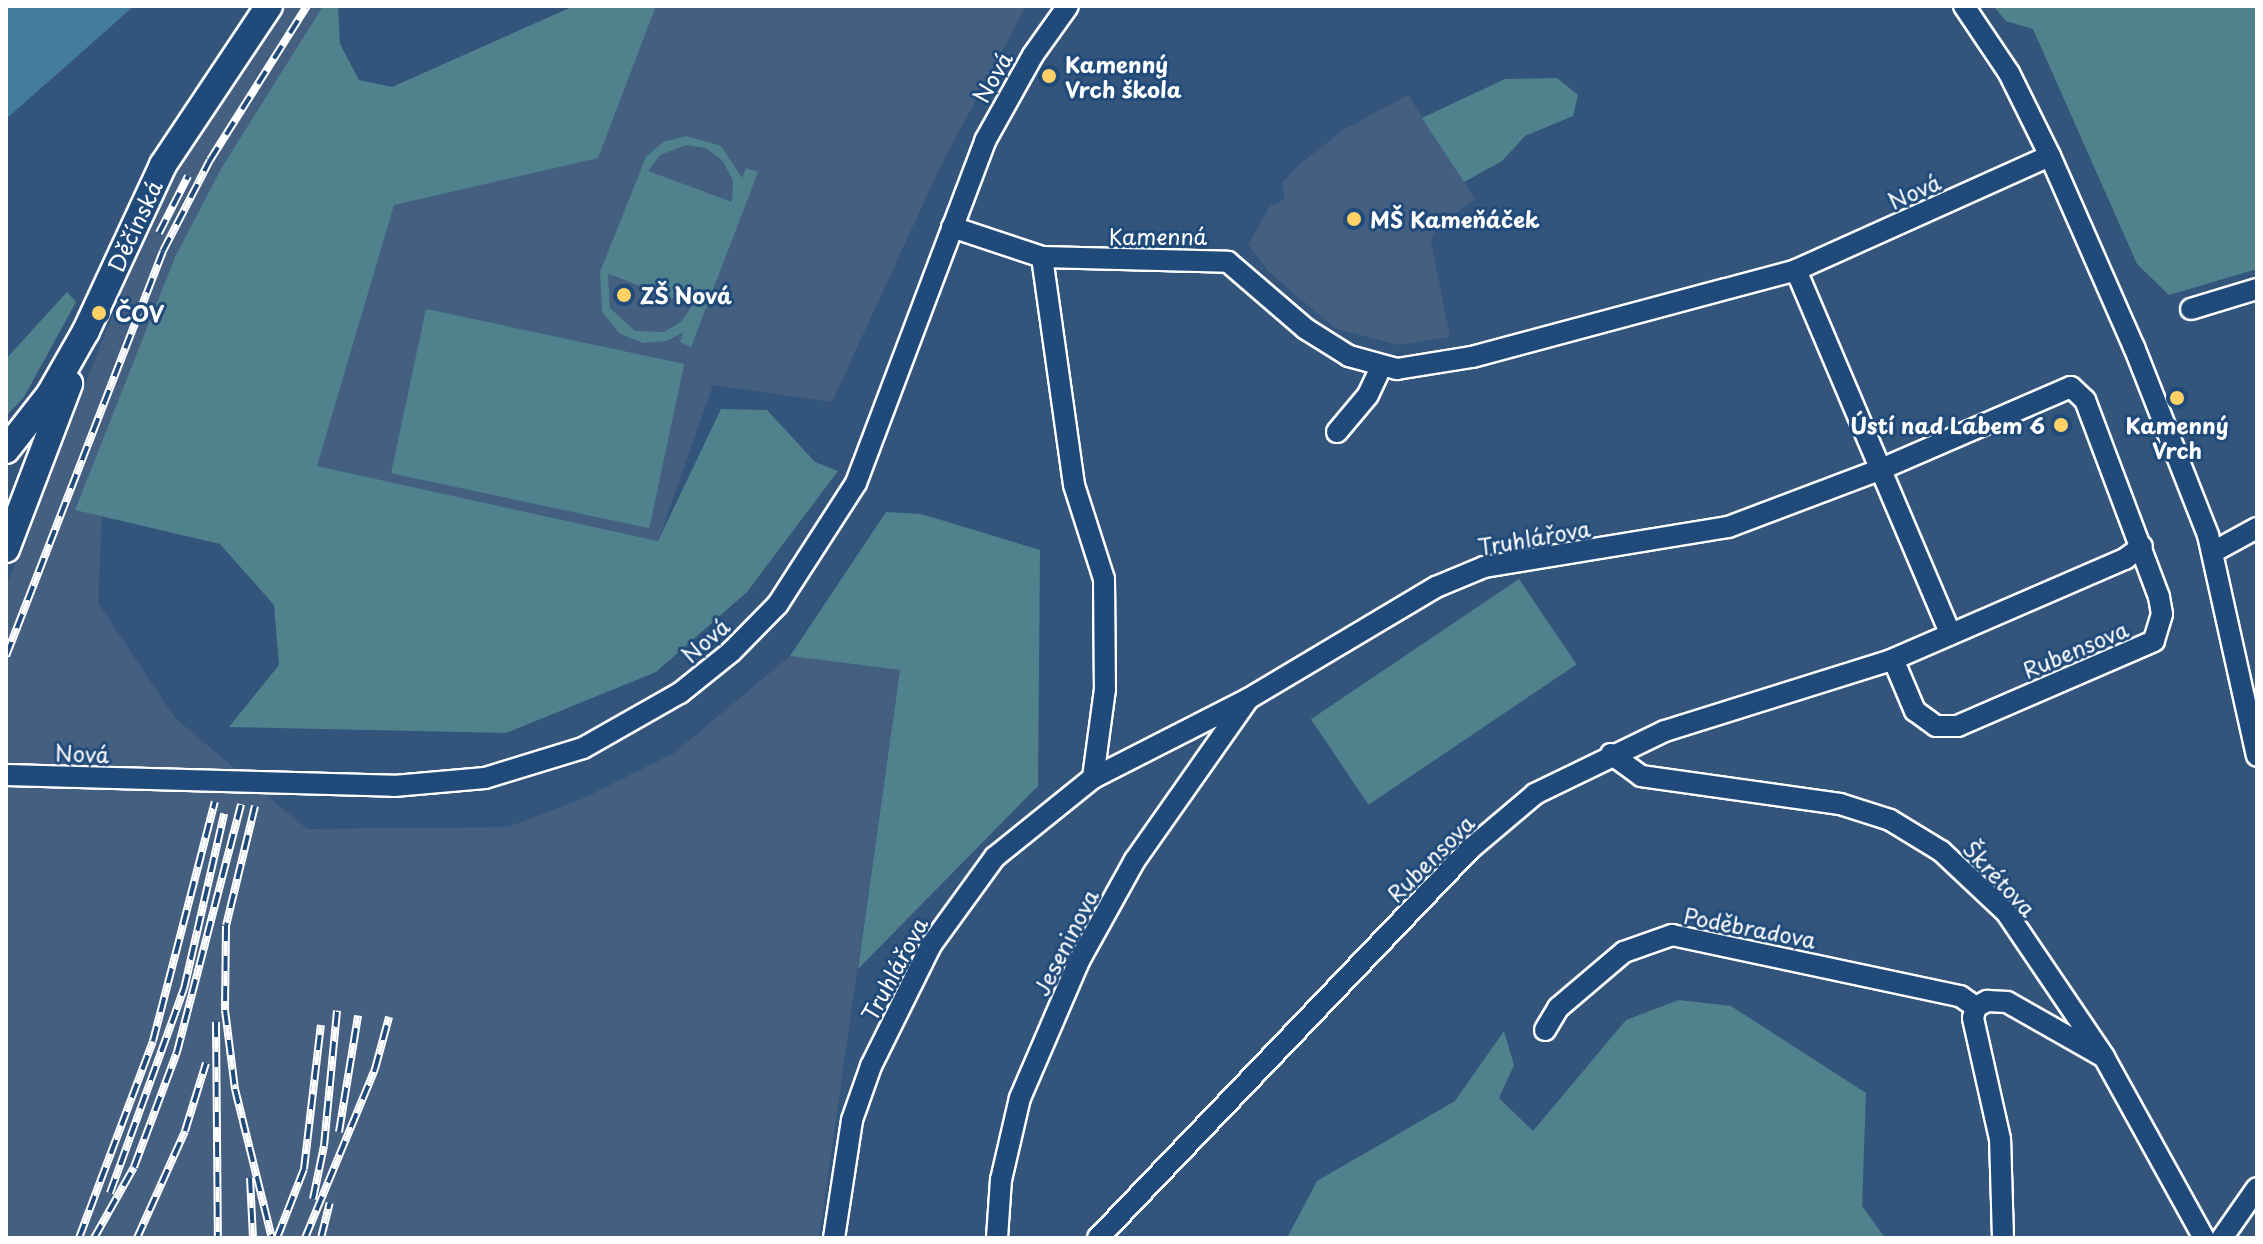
<!DOCTYPE html>
<html>
<head>
<meta charset="utf-8">
<style>
	body { margin:0 }
	#map { position:relative; width:2263px; height:1244px; overflow:hidden; background:#33557c; font-family:"Playpen Sans",sans-serif }
	div>[style] { position:absolute }
	[style*='--x'] { left:calc(var(--x)*1px); top:calc(var(--y)*1px); width:calc(var(--w)*1px); rotate:calc(var(--a)*1deg) }
	.built>* { inset:0; background:#455f81 }
	.green>* { inset:0; background:#50828d; transform-origin:0 0 }
	.water>* { inset:0; background:#447ca0 }
	.roads { filter:drop-shadow(2px 0 #fff) drop-shadow(-2px 0 #fff) drop-shadow(0 2px #fff) drop-shadow(0 -2px #fff) }
	.minor>* { height:20px; margin:-10px; padding:0 10px; transform-origin:10px; border-radius:10px; background:#1f4a7a }
	.major>* { height:26px; margin:-13px; padding:0 13px; transform-origin:13px; border-radius:13px; background:#1f4a7a }
	.rail>* { height:8px; margin-top:-4px; transform-origin:0; background:repeating-linear-gradient(90deg,#1f4a7a 0 15px,#fff 0 30px); box-sizing:border-box; border-block:2px solid #fff }
	.dots>* { width:22px; height:22px; translate:-50% -50%; box-sizing:border-box; border:4px solid #1f4a7a; border-radius:50% }
	span { translate:-50% -50%; white-space:nowrap; text-align:center; line-height:1.15; -webkit-text-stroke:6px #1f4a7a; paint-order:stroke }
	.poi-label { font-size:22px; color:#fff; font-weight:700 }
	.left { translate:0 -50%; text-align:left }
	.right { translate:-100% -50%; text-align:right }
	.street-label { font-size:22px; color:#fff }
	.frame { position:absolute; inset:0; border:8px solid #fff; pointer-events:none }
</style>
</head>
<body>
<div id="map">
	<div class="built">
		<div style="clip-path:polygon(278px 6px,323px 6px,222px 167px,175px 257px,76px 509px,102px 517px,98px 603px,175px 718px,307px 829px,508px 827px,582px 799px,674px 753px,790px 656px,900px 670px,819px 1238px,6px 1238px,6px 588px,141px 242px,189px 148px)"></div>
		<div style="clip-path:polygon(656px 6px,1026px 6px,940px 167px,832px 402px,713px 385px,658px 541px,317px 466px,394px 204px,597px 158px)"></div>
		<div style="clip-path:polygon(1408px 95px,1475px 199px,1436px 228px,1431px 242px,1450px 337px,1398px 345px,1335px 328px,1271px 274px,1248px 245px,1270px 206px,1285px 199px,1282px 183px,1298px 166px,1343px 130px)"></div>
	</div>
	<div class="green">
		<div style="clip-path:polygon(323px 6px,338px 6px,340px 44px,359px 80px,392px 87px,574px 6px,656px 6px,598px 158px,394px 205px,317px 466px,658px 541px,721px 409px,767px 410px,815px 462px,838px 471px,747px 592px,656px 672px,506px 733px,229px 727px,279px 665px,274px 605px,220px 544px,75px 510px,175px 257px,222px 167px)"></div>
		<div style="clip-path:polygon(1993px 6px,2257px 6px,2257px 269px,2169px 295px,2137px 264px,2033px 29px,2006px 21px)"></div>
		<div style="clip-path:polygon(1557px 78px,1578px 95px,1573px 116px,1525px 136px,1502px 161px,1464px 182px,1422px 118px,1505px 79px)"></div>
		<div style="clip-path:polygon(evenodd,686px 136px,721px 146px,742px 178px,746px 168px,758px 172px,691px 347px,680px 342px,683px 332px,667px 341px,643px 343px,619px 333px,602px 312px,600px 272px,646px 157px,663px 142px,686px 136px,686px 145px,706px 148px,723px 161px,733px 181px,732px 202px,648px 171px,660px 155px,686px 145px,686px 136px,608px 275px,609px 274px,692px 306px,681px 322px,664px 332px,635px 331px,610px 308px,608px 275px)"></div>
		<div style="clip-path:polygon(67px 292px,76px 302px,24px 397px,6px 416px,6px 359px)"></div>
		<div style="left:426px;top:309px;width:264px;height:168px;rotate:12deg"></div>
		<div style="clip-path:polygon(886px 512px,921px 514px,1040px 550px,1038px 786px,858px 969px,900px 670px,790px 656px)"></div>
		<div style="left:1519px;top:579px;width:103px;height:251px;rotate:56deg"></div>
		<div style="clip-path:polygon(1679px 1000px,1731px 1006px,1866px 1093px,1862px 1206px,1885px 1238px,1287px 1238px,1317px 1181px,1455px 1101px,1504px 1031px,1514px 1065px,1499px 1098px,1533px 1131px,1626px 1020px)"></div>
	</div>
	<div class="water">
		<div style="clip-path:polygon(6px 6px,134px 6px,6px 119px)"></div>
	</div>
	<div class="roads">
		<div class="minor">
			<div style="--x:1964;--y:6;--w:81;--a:56.1"></div>
			<div style="--x:2009;--y:73;--w:93;--a:63.7"></div>
			<div style="--x:2050;--y:156;--w:209;--a:66.3"></div>
			<div style="--x:2134;--y:347;--w:202;--a:68.5"></div>
			<div style="--x:2208;--y:535;--w:226;--a:77.5"></div>
			<div style="--x:952;--y:227;--w:95;--a:18.4"></div>
			<div style="--x:1042;--y:257;--w:186;--a:1.5"></div>
			<div style="--x:1228;--y:262;--w:103;--a:40.7"></div>
			<div style="--x:1306;--y:329;--w:51;--a:32.1"></div>
			<div style="--x:1349;--y:356;--w:50;--a:15.2"></div>
			<div style="--x:1397;--y:369;--w:76;--a:-9.1"></div>
			<div style="--x:1472;--y:357;--w:335;--a:-15"></div>
			<div style="--x:1796;--y:270;--w:278;--a:-24.2"></div>
			<div style="--x:1042;--y:257;--w:230;--a:82"></div>
			<div style="--x:1074;--y:485;--w:99;--a:72.3"></div>
			<div style="--x:1104;--y:579;--w:110;--a:89.5"></div>
			<div style="--x:1105;--y:689;--w:90;--a:97.7"></div>
			<div style="--x:1796;--y:270;--w:393;--a:67"></div>
			<div style="--x:2191;--y:309;--w:69;--a:-16.9"></div>
			<div style="--x:1337;--y:432;--w:48;--a:-50"></div>
			<div style="--x:1368;--y:395;--w:31;--a:-65"></div>
			<div style="--x:2213;--y:552;--w:50;--a:-28.6"></div>
			<div style="--x:1611;--y:754;--w:37;--a:36"></div>
			<div style="--x:1641;--y:776;--w:201;--a:8"></div>
			<div style="--x:1840;--y:804;--w:52;--a:17.7"></div>
			<div style="--x:1890;--y:820;--w:60;--a:31.3"></div>
			<div style="--x:1941;--y:851;--w:89;--a:43.2"></div>
			<div style="--x:2006;--y:912;--w:175;--a:55.9"></div>
			<div style="--x:2104;--y:1057;--w:207;--a:61.1"></div>
			<div style="--x:6;--y:775;--w:388;--a:1.6"></div>
			<div style="--x:394;--y:786;--w:91;--a:-5"></div>
			<div style="--x:485;--y:778;--w:102;--a:-17"></div>
			<div style="--x:583;--y:748;--w:112;--a:-29.6"></div>
			<div style="--x:680;--y:693;--w:65;--a:-38.8"></div>
			<div style="--x:731;--y:652;--w:67;--a:-45.6"></div>
			<div style="--x:778;--y:604;--w:144;--a:-57.2"></div>
			<div style="--x:856;--y:483;--w:366;--a:-69.3"></div>
			<div style="--x:985;--y:141;--w:98;--a:-60.8"></div>
			<div style="--x:1033;--y:55;--w:60;--a:-54.5"></div>
			<div style="--x:1545;--y:1030;--w:26;--a:-59"></div>
			<div style="--x:1558;--y:1008;--w:87;--a:-40.3"></div>
			<div style="--x:1624;--y:952;--w:51;--a:-19.5"></div>
			<div style="--x:1672;--y:935;--w:294;--a:12"></div>
			<div style="--x:1960;--y:996;--w:19;--a:35"></div>
			<div style="--x:834;--y:1238;--w:119;--a:-81.3"></div>
			<div style="--x:852;--y:1120;--w:57;--a:-70.6"></div>
			<div style="--x:871;--y:1066;--w:135;--a:-63.6"></div>
			<div style="--x:931;--y:945;--w:109;--a:-54"></div>
			<div style="--x:995;--y:857;--w:126;--a:-38.9"></div>
			<div style="--x:1093;--y:778;--w:174;--a:-27"></div>
			<div style="--x:1248;--y:699;--w:219;--a:-30.8"></div>
			<div style="--x:1436;--y:587;--w:52;--a:-22.6"></div>
			<div style="--x:1484;--y:567;--w:247;--a:-9.3"></div>
			<div style="--x:1728;--y:527;--w:161;--a:-20.7"></div>
			<div style="--x:1879;--y:470;--w:209;--a:-23.4"></div>
			<div style="--x:2071;--y:387;--w:19;--a:43"></div>
			<div style="--x:2085;--y:400;--w:210;--a:69.4"></div>
			<div style="--x:2159;--y:597;--w:17;--a:80"></div>
			<div style="--x:2162;--y:614;--w:28;--a:107"></div>
			<div style="--x:2154;--y:641;--w:214;--a:156.6"></div>
			<div style="--x:1958;--y:726;--w:22;--a:180"></div>
			<div style="--x:1936;--y:726;--w:26;--a:-144"></div>
			<div style="--x:1915;--y:711;--w:56;--a:-112.9"></div>
			<div style="--x:997;--y:1238;--w:58;--a:-86.1"></div>
			<div style="--x:1001;--y:1180;--w:84;--a:-77"></div>
			<div style="--x:1020;--y:1098;--w:149;--a:-66.7"></div>
			<div style="--x:1079;--y:961;--w:115;--a:-61"></div>
			<div style="--x:1135;--y:860;--w:193;--a:-54.9"></div>
			<div style="--x:1098;--y:1238;--w:537;--a:-46.28"></div>
			<div style="--x:1469;--y:850;--w:87;--a:-40.3"></div>
			<div style="--x:1535;--y:794;--w:144;--a:-25.9"></div>
			<div style="--x:1665;--y:731;--w:235;--a:-17.4"></div>
			<div style="--x:1889;--y:661;--w:257;--a:-23.4"></div>
			<div style="--x:2125;--y:559;--w:21;--a:-37"></div>
			<div style="--x:2003;--y:1238;--w:99;--a:-91.7"></div>
			<div style="--x:2000;--y:1139;--w:124;--a:-102.6"></div>
			<div style="--x:1973;--y:1018;--w:11;--a:-75"></div>
			<div style="--x:1976;--y:1007;--w:13;--a:-29"></div>
			<div style="--x:1987;--y:1001;--w:20;--a:3"></div>
			<div style="--x:2007;--y:1002;--w:109;--a:29.6"></div>
			<div style="--x:2222;--y:1238;--w:61;--a:-55"></div>
		</div>
		<div class="major">
			<div style="--x:6;--y:450;--w:71;--a:-51.8"></div>
			<div style="--x:50;--y:394;--w:73;--a:-60.3"></div>
			<div style="--x:86;--y:331;--w:183;--a:-65.1"></div>
			<div style="--x:163;--y:165;--w:191;--a:-56.3"></div>
			<div style="--x:6;--y:549;--w:177;--a:-69.1"></div>
		</div>
	</div>
	<div class="rail">
		<div style="--x:159;--y:233;--w:64;--a:-63"></div>
		<div style="--x:6;--y:656;--w:434;--a:-68.8"></div>
		<div style="--x:163;--y:251;--w:102;--a:-62.7"></div>
		<div style="--x:210;--y:160;--w:182;--a:-57.8"></div>
		<div style="--x:255;--y:806;--w:123;--a:103.6"></div>
		<div style="--x:226;--y:926;--w:84;--a:90.7"></div>
		<div style="--x:225;--y:1010;--w:80;--a:82.8"></div>
		<div style="--x:235;--y:1089;--w:154;--a:76.1"></div>
		<div style="--x:216;--y:1022;--w:216;--a:89.5"></div>
		<div style="--x:339;--y:1132;--w:118;--a:-80.7"></div>
		<div style="--x:250;--y:1178;--w:60;--a:87.1"></div>
		<div style="--x:110;--y:1193;--w:217;--a:-70.1"></div>
		<div style="--x:184;--y:989;--w:180;--a:-77.1"></div>
		<div style="--x:313;--y:1199;--w:54;--a:-78.3"></div>
		<div style="--x:324;--y:1146;--w:136;--a:-84.5"></div>
		<div style="--x:79;--y:1238;--w:210;--a:-69.4"></div>
		<div style="--x:153;--y:1041;--w:247;--a:-75.5"></div>
		<div style="--x:94;--y:1238;--w:81;--a:-60.6"></div>
		<div style="--x:134;--y:1167;--w:123;--a:-69.5"></div>
		<div style="--x:177;--y:1052;--w:256;--a:-75.5"></div>
		<div style="--x:137;--y:1238;--w:117;--a:-65.8"></div>
		<div style="--x:185;--y:1131;--w:71;--a:-72.8"></div>
		<div style="--x:277;--y:1238;--w:74;--a:-68.6"></div>
		<div style="--x:304;--y:1169;--w:145;--a:-83.3"></div>
		<div style="--x:305;--y:1238;--w:183;--a:-67.5"></div>
		<div style="--x:375;--y:1069;--w:54;--a:-74.9"></div>
		<div style="--x:321;--y:1238;--w:36;--a:-76"></div>
	</div>
	<div class="dots">
		<div style="left:1049px;top:76px;background:#ffd166"></div>
		<div style="left:1354px;top:219px;background:#ffd166"></div>
		<div style="left:624px;top:295px;background:#ffd166"></div>
		<div style="left:99px;top:313px;background:#ffd166"></div>
		<div style="left:2177px;top:398px;background:#ffd166"></div>
		<div style="left:2061px;top:425px;background:#ffd166"></div>
	</div>
	<div class="poi-label">
		<span class="left" style="left:1065px;top:76px">Kamenný<br>Vrch škola</span>
		<span class="left" style="left:1370px;top:219px">MŠ Kameňáček</span>
		<span class="left" style="left:640px;top:295px">ZŠ Nová</span>
		<span class="left" style="left:115px;top:313px">ČOV</span>
		<span style="left:2177px;top:437px">Kamenný<br>Vrch</span>
		<span class="right" style="left:2045px;top:425px">Ústí nad Labem 6</span>
	</div>
	<div class="street-label">
		<span style="left:992px;top:77px;rotate:-60deg">Nová</span>
		<span style="left:1914px;top:191px;rotate:-24deg">Nová</span>
		<span style="left:134px;top:226px;rotate:-65deg">Děčínská</span>
		<span style="left:1158px;top:236px">Kamenná</span>
		<span style="left:1534px;top:537px;rotate:-10deg">Truhlářova</span>
		<span style="left:705px;top:640px;rotate:-41deg">Nová</span>
		<span style="left:2075px;top:649px;rotate:-23deg">Rubensova</span>
		<span style="left:82px;top:753px;rotate:2deg">Nová</span>
		<span style="left:1430px;top:858px;rotate:-45deg">Rubensova</span>
		<span style="left:2000px;top:878px;rotate:47deg">Škrétova</span>
		<span style="left:1750px;top:927px;rotate:11deg">Poděbradova</span>
		<span style="left:1065px;top:942px;rotate:-63deg">Jeseninova</span>
		<span style="left:894px;top:969px;rotate:-62deg">Truhlářova</span>
	</div>
	<div class="frame"></div>
</div>
</body>
</html>
